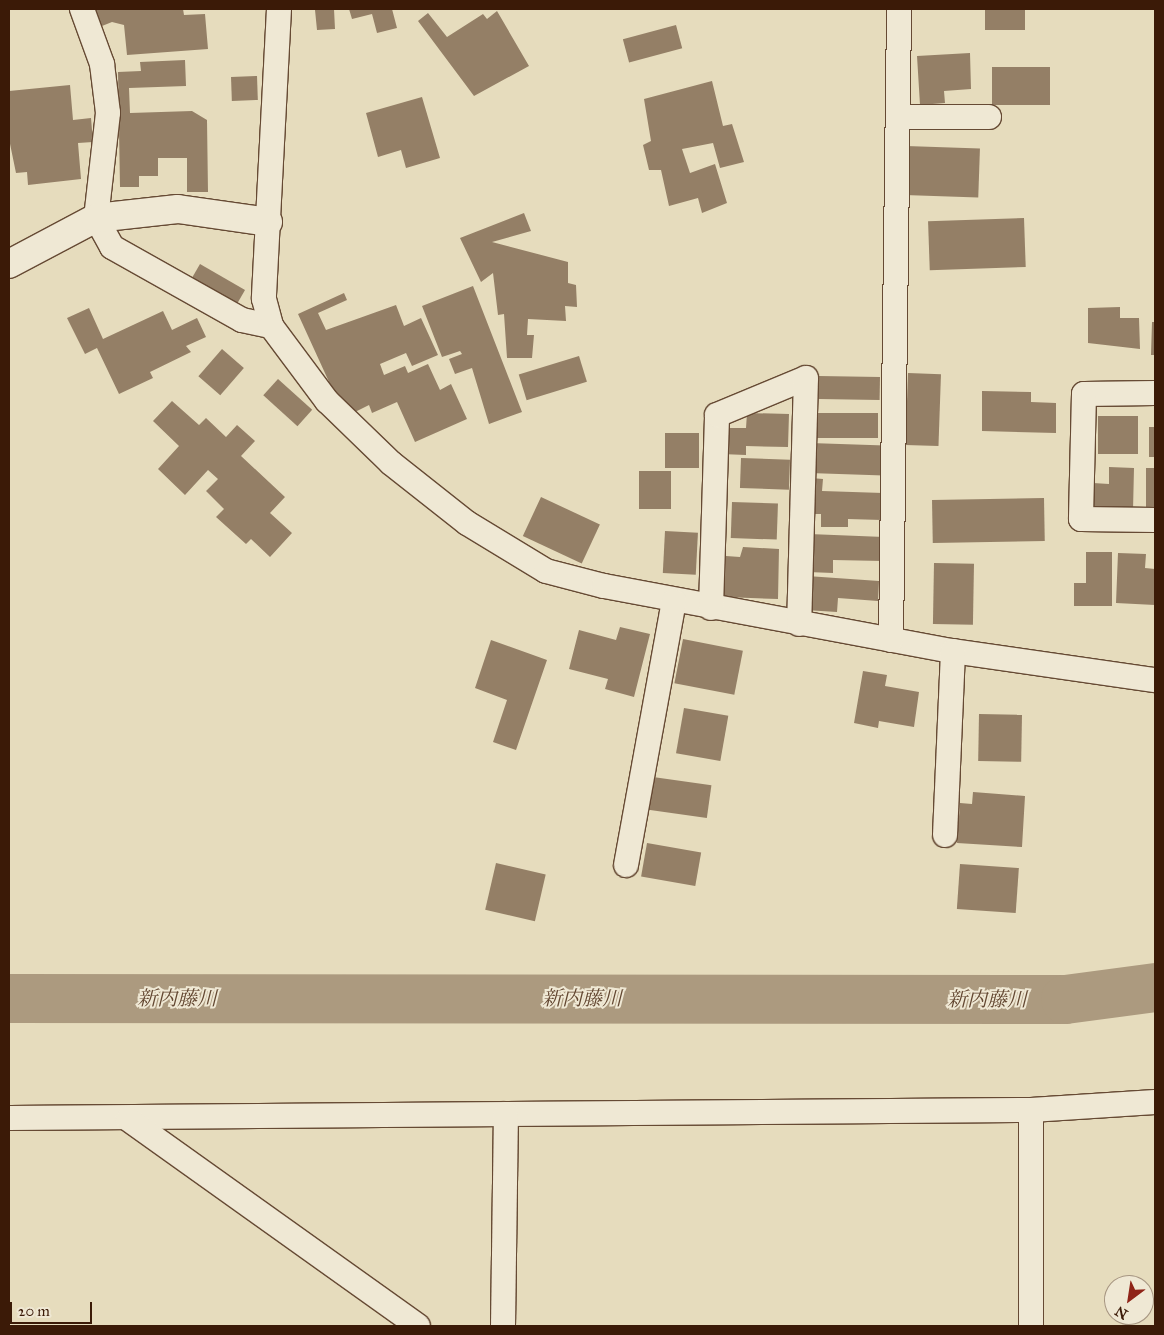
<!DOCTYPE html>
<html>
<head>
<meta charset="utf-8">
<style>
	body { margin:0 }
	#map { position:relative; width:1164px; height:1335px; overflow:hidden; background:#e6dcbd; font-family:"IM FELL Great Primer","Noto Serif JP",serif }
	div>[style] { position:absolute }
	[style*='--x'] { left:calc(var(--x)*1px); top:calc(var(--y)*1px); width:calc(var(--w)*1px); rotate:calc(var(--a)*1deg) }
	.river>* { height:49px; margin:-24.5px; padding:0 24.5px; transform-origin:24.5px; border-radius:24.5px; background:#ac9a7f }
	.building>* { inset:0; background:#947f66; transform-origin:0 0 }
	.roads { filter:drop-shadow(1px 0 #664a34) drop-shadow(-1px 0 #664a34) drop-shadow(0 1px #664a34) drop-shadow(0 -1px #664a34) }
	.minor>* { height:24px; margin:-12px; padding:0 12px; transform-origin:12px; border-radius:12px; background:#efe8d4 }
	.tertiary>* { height:28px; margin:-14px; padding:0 14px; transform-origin:14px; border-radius:14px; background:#efe8d4 }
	span { translate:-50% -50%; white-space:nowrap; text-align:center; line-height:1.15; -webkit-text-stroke:4px #efe8d4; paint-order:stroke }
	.water-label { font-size:20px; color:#634731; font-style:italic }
	.frame { position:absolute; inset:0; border:10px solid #3b1a07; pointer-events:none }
	.north { position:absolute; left:1104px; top:1275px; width:50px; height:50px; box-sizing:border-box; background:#efe8d4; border:1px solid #a79682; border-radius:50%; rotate:211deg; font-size:14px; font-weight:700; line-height:20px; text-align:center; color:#3b1a07 }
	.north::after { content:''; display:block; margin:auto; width:18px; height:22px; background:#8f2418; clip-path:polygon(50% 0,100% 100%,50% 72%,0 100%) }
	.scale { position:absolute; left:10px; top:1302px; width:82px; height:22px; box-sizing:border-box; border:2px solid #3b1a07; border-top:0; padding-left:6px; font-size:15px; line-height:18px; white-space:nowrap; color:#3b1a07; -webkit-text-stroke:4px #efe8d4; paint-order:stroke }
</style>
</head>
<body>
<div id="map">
	<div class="river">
		<div style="--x:9;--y:998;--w:1056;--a:0.05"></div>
		<div style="--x:1065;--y:999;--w:91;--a:-7.6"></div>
	</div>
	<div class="building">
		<div style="clip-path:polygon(88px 9px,183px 9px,184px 15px,205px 14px,208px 49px,127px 55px,124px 25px,112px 22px,97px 28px)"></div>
		<div style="clip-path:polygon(297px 9px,334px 9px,335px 29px,317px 30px,315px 10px)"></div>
		<div style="clip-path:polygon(349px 9px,392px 9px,397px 28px,377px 33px,372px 14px,352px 19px)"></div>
		<div style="left:985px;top:9px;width:40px;height:21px"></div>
		<div style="clip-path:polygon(497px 11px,529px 66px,474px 96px,418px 21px,428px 13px,447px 37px,483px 14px,487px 19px)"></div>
		<div style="left:676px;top:25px;width:24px;height:55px;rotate:75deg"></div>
		<div style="clip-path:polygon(970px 53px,971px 89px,944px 91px,945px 103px,920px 105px,917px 56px)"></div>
		<div style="clip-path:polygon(185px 60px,186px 86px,129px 88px,130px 113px,192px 111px,207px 120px,208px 192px,187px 192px,187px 158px,158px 158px,158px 176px,139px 176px,139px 187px,120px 187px,118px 72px,141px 71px,140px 62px)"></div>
		<div style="left:1050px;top:67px;width:38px;height:58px;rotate:90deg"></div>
		<div style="left:257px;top:76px;width:24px;height:26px;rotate:88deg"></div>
		<div style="clip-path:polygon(712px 81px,723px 126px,732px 124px,744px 162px,720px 168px,713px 143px,682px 149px,690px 173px,715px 164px,727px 203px,702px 213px,698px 198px,669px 206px,661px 170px,649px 170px,643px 145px,651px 141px,644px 99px)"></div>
		<div style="clip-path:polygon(70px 85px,73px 120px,91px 118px,93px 142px,78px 143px,81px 179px,28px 185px,27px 172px,16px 173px,9px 139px,9px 91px)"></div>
		<div style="clip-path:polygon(422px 97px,440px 158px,406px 168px,401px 150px,378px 157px,366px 113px)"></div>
		<div style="left:906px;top:146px;width:74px;height:49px;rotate:2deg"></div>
		<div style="clip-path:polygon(524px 213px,531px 231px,492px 242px,568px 262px,568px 283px,576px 285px,577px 307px,565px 306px,566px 321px,528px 319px,527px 335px,534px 335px,532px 358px,507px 358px,504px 314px,498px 315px,493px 273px,481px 282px,460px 238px)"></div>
		<div style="left:1024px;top:218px;width:49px;height:96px;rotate:88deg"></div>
		<div style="left:200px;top:264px;width:52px;height:28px;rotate:30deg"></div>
		<div style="clip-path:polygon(473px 286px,522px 412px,489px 424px,472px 368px,455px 374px,449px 359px,462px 354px,460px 351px,442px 357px,422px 306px)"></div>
		<div style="clip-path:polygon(344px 293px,347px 300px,318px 313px,326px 330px,396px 305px,404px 326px,421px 318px,438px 355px,412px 366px,406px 353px,380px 364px,384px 375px,405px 366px,408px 373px,428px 364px,440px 390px,451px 384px,467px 419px,415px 442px,397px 402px,372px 413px,369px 405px,351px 414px,335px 395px,298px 314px)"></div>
		<div style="clip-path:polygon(1120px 307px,1120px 318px,1139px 318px,1140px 349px,1088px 343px,1088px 308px)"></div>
		<div style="clip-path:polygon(89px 308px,103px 339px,163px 311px,172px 330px,197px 318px,206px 337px,186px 346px,191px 352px,150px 372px,153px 378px,119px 394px,97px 348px,85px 354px,67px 318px)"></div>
		<div style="clip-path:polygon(1152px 322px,1155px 322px,1155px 355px,1151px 355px)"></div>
		<div style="left:222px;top:349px;width:29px;height:36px;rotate:41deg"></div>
		<div style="left:579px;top:356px;width:27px;height:63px;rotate:73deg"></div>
		<div style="left:908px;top:373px;width:33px;height:72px;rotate:2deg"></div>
		<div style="left:819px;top:376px;width:61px;height:23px;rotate:1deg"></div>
		<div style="left:278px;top:379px;width:46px;height:22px;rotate:42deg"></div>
		<div style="clip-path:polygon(982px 391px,1031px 392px,1031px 402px,1056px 403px,1056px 433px,982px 431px)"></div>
		<div style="clip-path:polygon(172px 401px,199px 425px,206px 418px,226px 437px,237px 425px,255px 441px,241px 456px,285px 497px,270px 513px,292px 533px,270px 557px,251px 539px,246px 544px,216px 517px,224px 509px,206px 491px,218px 479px,208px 470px,185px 495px,158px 469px,179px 446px,153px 421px)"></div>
		<div style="clip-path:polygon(747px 413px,789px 414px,788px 447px,746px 446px,746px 455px,721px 454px,721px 428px,746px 428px)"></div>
		<div style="left:811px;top:413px;width:67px;height:25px"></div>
		<div style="left:1098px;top:416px;width:40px;height:38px"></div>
		<div style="left:1149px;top:427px;width:6px;height:30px"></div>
		<div style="left:665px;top:433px;width:34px;height:35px"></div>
		<div style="left:810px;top:443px;width:75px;height:30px;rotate:2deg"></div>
		<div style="left:741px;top:458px;width:49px;height:30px;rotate:2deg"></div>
		<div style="clip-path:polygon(1109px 467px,1134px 468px,1133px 511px,1092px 510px,1093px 483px,1109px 484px)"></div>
		<div style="left:1146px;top:468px;width:9px;height:41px"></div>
		<div style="left:639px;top:471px;width:32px;height:38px"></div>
		<div style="clip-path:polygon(811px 478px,823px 479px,822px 491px,883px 493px,882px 520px,848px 519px,848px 527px,821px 527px,821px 514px,810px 514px)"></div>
		<div style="left:541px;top:497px;width:65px;height:43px;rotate:25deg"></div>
		<div style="left:1044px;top:498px;width:43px;height:112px;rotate:89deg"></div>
		<div style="left:732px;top:502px;width:46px;height:36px;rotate:2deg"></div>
		<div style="left:665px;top:531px;width:33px;height:42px;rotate:3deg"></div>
		<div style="clip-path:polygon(809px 534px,884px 537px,883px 561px,833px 560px,833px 573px,808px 572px)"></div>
		<div style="clip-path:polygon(743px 547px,779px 549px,778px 599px,724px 597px,726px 556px,740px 557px)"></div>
		<div style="clip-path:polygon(1086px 552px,1112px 552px,1112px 606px,1074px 606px,1074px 583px,1086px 583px)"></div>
		<div style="clip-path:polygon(1118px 553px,1146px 554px,1145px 568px,1155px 569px,1155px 605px,1116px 603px)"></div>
		<div style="left:934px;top:563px;width:40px;height:61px;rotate:1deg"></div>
		<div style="clip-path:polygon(807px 576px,879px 581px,878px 601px,838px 598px,837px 612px,805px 610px)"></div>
		<div style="clip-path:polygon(620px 627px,650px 634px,634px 697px,605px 689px,608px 679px,569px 669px,579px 630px,616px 640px)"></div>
		<div style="left:683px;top:639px;width:61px;height:45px;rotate:11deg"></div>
		<div style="clip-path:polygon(491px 640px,547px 660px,516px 750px,493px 742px,507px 700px,475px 688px)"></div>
		<div style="clip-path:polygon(863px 671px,887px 675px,885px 686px,919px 692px,914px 727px,879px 721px,878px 728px,854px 723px)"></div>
		<div style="left:684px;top:708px;width:45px;height:46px;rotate:10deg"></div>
		<div style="left:979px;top:714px;width:43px;height:47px;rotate:1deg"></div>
		<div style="left:653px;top:777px;width:59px;height:33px;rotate:8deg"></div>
		<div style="clip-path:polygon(973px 792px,1025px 796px,1022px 847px,957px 843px,960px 803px,972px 804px)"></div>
		<div style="left:647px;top:843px;width:55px;height:34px;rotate:10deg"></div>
		<div style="left:496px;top:863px;width:51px;height:48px;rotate:13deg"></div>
		<div style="left:960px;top:864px;width:59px;height:45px;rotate:4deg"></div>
	</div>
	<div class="roads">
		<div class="minor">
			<div style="--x:82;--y:9;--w:59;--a:70"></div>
			<div style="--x:102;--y:64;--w:49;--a:83"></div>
			<div style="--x:108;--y:113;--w:106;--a:96.5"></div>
			<div style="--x:96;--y:218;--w:33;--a:61"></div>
			<div style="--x:112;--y:247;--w:149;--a:29.3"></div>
			<div style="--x:242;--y:320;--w:30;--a:12"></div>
			<div style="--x:279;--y:9;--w:290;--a:93"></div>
			<div style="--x:264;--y:299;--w:28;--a:75"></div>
			<div style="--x:271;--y:326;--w:94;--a:53.3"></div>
			<div style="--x:327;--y:401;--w:89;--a:44.1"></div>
			<div style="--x:391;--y:463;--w:97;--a:38.3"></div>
			<div style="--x:467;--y:523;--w:92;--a:31.3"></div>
			<div style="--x:546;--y:571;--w:60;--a:14.5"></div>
			<div style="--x:604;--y:586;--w:355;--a:10.6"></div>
			<div style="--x:953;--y:651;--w:204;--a:8.2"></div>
			<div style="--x:900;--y:117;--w:89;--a:0"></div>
			<div style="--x:1155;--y:393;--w:71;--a:179.2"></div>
			<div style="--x:1084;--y:394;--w:125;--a:91.4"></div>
			<div style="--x:1081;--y:519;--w:74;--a:0.8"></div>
			<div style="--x:711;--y:608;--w:193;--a:-88.2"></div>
			<div style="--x:717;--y:415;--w:96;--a:-22.6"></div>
			<div style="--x:806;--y:378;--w:246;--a:91.6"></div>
			<div style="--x:891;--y:640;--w:631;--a:-89.27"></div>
			<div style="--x:945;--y:835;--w:184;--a:-87.5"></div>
			<div style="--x:626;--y:865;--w:268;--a:-79.7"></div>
			<div style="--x:9;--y:1118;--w:1022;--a:-0.45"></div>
			<div style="--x:1031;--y:1110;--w:124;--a:-3.7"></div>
			<div style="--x:128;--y:1119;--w:356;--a:35.5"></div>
			<div style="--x:503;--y:1326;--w:212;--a:-89.2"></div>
			<div style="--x:1031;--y:1326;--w:216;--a:-90"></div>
		</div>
		<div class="tertiary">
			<div style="--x:9;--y:264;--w:98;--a:-27.9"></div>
			<div style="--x:96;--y:218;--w:82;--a:-6.3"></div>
			<div style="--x:178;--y:209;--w:91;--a:8.2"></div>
		</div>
	</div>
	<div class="water-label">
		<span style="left:177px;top:998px">新内藤川</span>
		<span style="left:582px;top:998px">新内藤川</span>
		<span style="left:987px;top:999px">新内藤川</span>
	</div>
	<div class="frame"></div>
	<div class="north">N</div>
	<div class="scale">20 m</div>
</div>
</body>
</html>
